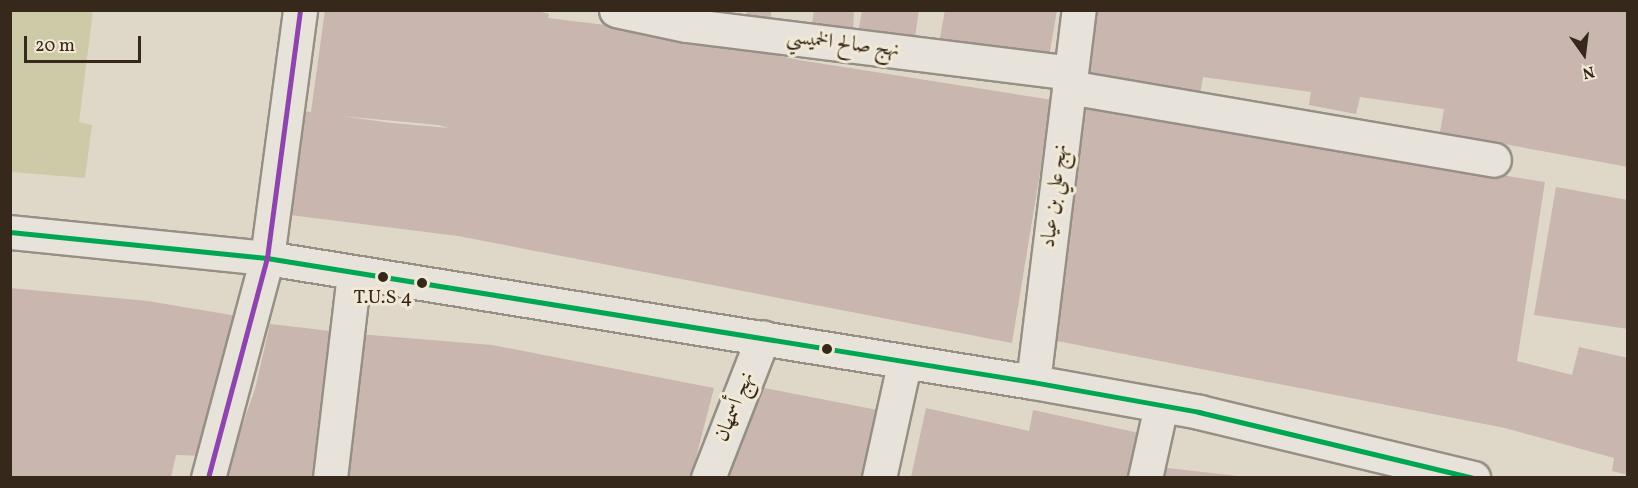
<!DOCTYPE html>
<html>
<head>
<meta charset="utf-8">
<style>
	body { margin:0 }
	#map { position:relative; width:1638px; height:488px; overflow:hidden; background:#dfd8c9; font-family:Vollkorn,Amiri,serif }
	div>[style] { position:absolute }
	[style*='--x'] { left:calc(var(--x)*1px); top:calc(var(--y)*1px); width:calc(var(--w)*1px); rotate:calc(var(--a)*1deg) }
	.green>* { inset:0; background:#cdcaa7 }
	.building>* { inset:0; background:#c8b6af }
	.roads { filter:drop-shadow(2px 0 #958f85) drop-shadow(-2px 0 #958f85) drop-shadow(0 2px #958f85) drop-shadow(0 -2px #958f85) }
	.street>* { height:33px; margin:-16.5px; padding:0 16.5px; transform-origin:16.5px; border-radius:16.5px; background:#e7e3db }
	.secondary>* { height:33px; margin:-16.5px; padding:0 16.5px; transform-origin:16.5px; border-radius:16.5px; background:#e7e3db }
	.bus-1>* { height:4.5px; margin:-2.25px; padding:0 2.25px; transform-origin:2.25px; border-radius:2.25px; background:#00a651 }
	.bus-2>* { height:4.5px; margin:-2.25px; padding:0 2.25px; transform-origin:2.25px; border-radius:2.25px; background:#8e44ad }
	.dots>* { width:16px; height:16px; translate:-50% -50%; box-sizing:border-box; border:3px solid #f1e8d5; border-radius:50% }
	span { translate:-50% -50%; white-space:nowrap; text-align:center; line-height:1.15; -webkit-text-stroke:6px #f1e8d5; paint-order:stroke }
	.bus-label { font-size:20px; color:#36291b }
	.street-label { font-size:21px; color:#36291b }
	.frame { position:absolute; inset:0; border:12px solid #36291b; pointer-events:none }
	.north { position:absolute; left:1554px; top:24px; width:60px; height:60px; -webkit-text-stroke:4px #f1e8d5; paint-order:stroke; rotate:166deg; font-size:16px; font-weight:700; line-height:24px; text-align:center; color:#36291b }
	.north::after { content:''; display:block; margin:auto; width:21px; height:27px; background:#36291b; clip-path:polygon(50% 0,100% 100%,50% 72%,0 100%) }
	.scale { position:absolute; left:24px; top:36px; width:117px; height:27px; box-sizing:border-box; border:3px solid #36291b; border-top:0; padding-left:8px; font-size:18px; line-height:21px; white-space:nowrap; color:#36291b; -webkit-text-stroke:4px #f1e8d5; paint-order:stroke }
</style>
</head>
<body>
<div id="map">
	<div class="green">
		<div style="clip-path:polygon(10px 11px,93px 11px,79px 122px,92px 125px,85px 178px,11px 172px)"></div>
	</div>
	<div class="building">
		<div style="clip-path:polygon(evenodd,325px 10px,534px 10px,549px 14px,548px 18px,672px 33px,799px 60px,1052px 100px,1012px 343px,458px 236px,282px 214px,295px 110px,311px 112px,325px 10px,341px 116px,438px 125px,449px 128px,392px 123px,341px 116px)"></div>
		<div style="clip-path:polygon(747px 10px,771px 10px,771px 20px,746px 18px)"></div>
		<div style="clip-path:polygon(814px 10px,854px 10px,853px 30px,812px 24px)"></div>
		<div style="clip-path:polygon(862px 10px,919px 10px,915px 37px,859px 28px)"></div>
		<div style="clip-path:polygon(945px 10px,1057px 10px,1048px 63px,939px 43px)"></div>
		<div style="clip-path:polygon(1092px 10px,1628px 10px,1628px 167px,1440px 132px,1444px 109px,1360px 97px,1356px 114px,1309px 105px,1311px 92px,1203px 77px,1200px 95px,1083px 78px)"></div>
		<div style="clip-path:polygon(1084px 108px,1545px 182px,1517px 361px,1572px 375px,1579px 347px,1628px 358px,1628px 475px,1612px 471px,1614px 458px,1505px 428px,1052px 340px)"></div>
		<div style="clip-path:polygon(1556px 187px,1628px 200px,1628px 329px,1534px 315px)"></div>
		<div style="clip-path:polygon(10px 288px,148px 301px,237px 316px,213px 392px,203px 456px,176px 455px,171px 477px,10px 477px)"></div>
		<div style="clip-path:polygon(270px 324px,331px 331px,312px 477px,224px 477px,255px 389px)"></div>
		<div style="clip-path:polygon(358px 334px,492px 345px,714px 388px,691px 477px,345px 477px)"></div>
		<div style="clip-path:polygon(749px 385px,893px 413px,881px 477px,726px 477px)"></div>
		<div style="clip-path:polygon(926px 408px,1029px 431px,1033px 410px,1139px 433px,1130px 477px,911px 477px)"></div>
		<div style="clip-path:polygon(1159px 467px,1238px 476px,1238px 477px,1158px 477px)"></div>
	</div>
	<div class="roads">
		<div class="street">
			<div style="--x:616;--y:10;--w:72;--a:12.1"></div>
			<div style="--x:686;--y:25;--w:388;--a:7.1"></div>
			<div style="--x:1069;--y:87;--w:431;--a:9.7"></div>
			<div style="--x:1033;--y:382;--w:375;--a:-83"></div>
			<div style="--x:208;--y:478;--w:228;--a:-75"></div>
			<div style="--x:267;--y:258;--w:250;--a:-82.4"></div>
			<div style="--x:330;--y:478;--w:206;--a:-83.3"></div>
			<div style="--x:708;--y:478;--w:151;--a:-68.7"></div>
			<div style="--x:879;--y:478;--w:117;--a:-77.6"></div>
			<div style="--x:1145;--y:478;--w:74;--a:-77.5"></div>
		</div>
		<div class="secondary">
			<div style="--x:10;--y:232;--w:258;--a:5.8"></div>
			<div style="--x:267;--y:258;--w:776;--a:9.2"></div>
			<div style="--x:1033;--y:382;--w:169;--a:10.2"></div>
			<div style="--x:1199;--y:412;--w:282;--a:13.5"></div>
		</div>
	</div>
	<div class="bus-1">
		<div style="--x:10;--y:232;--w:258;--a:5.8"></div>
		<div style="--x:267;--y:258;--w:776;--a:9.2"></div>
		<div style="--x:1033;--y:382;--w:169;--a:10.2"></div>
		<div style="--x:1199;--y:412;--w:282;--a:13.5"></div>
	</div>
	<div class="bus-2">
		<div style="--x:208;--y:478;--w:228;--a:-75"></div>
		<div style="--x:267;--y:258;--w:250;--a:-82.4"></div>
	</div>
	<div class="dots">
		<div style="left:383px;top:277px;background:#36291b"></div>
		<div style="left:422px;top:283px;background:#36291b"></div>
		<div style="left:827px;top:349px;background:#36291b"></div>
	</div>
	<div class="bus-label">
		<span style="left:383px;top:298px">T.U.S 4</span>
	</div>
	<div class="street-label">
		<span style="left:843px;top:44px;rotate:7deg">نهج صالح الخميسي</span>
		<span style="left:1055px;top:196px;rotate:-83deg">نهج علي بن عياد</span>
		<span style="left:735px;top:407px;rotate:-68deg">نهج أسمهان</span>
	</div>
	<div class="frame"></div>
	<div class="north">N</div>
	<div class="scale">20 m</div>
</div>
</body>
</html>
